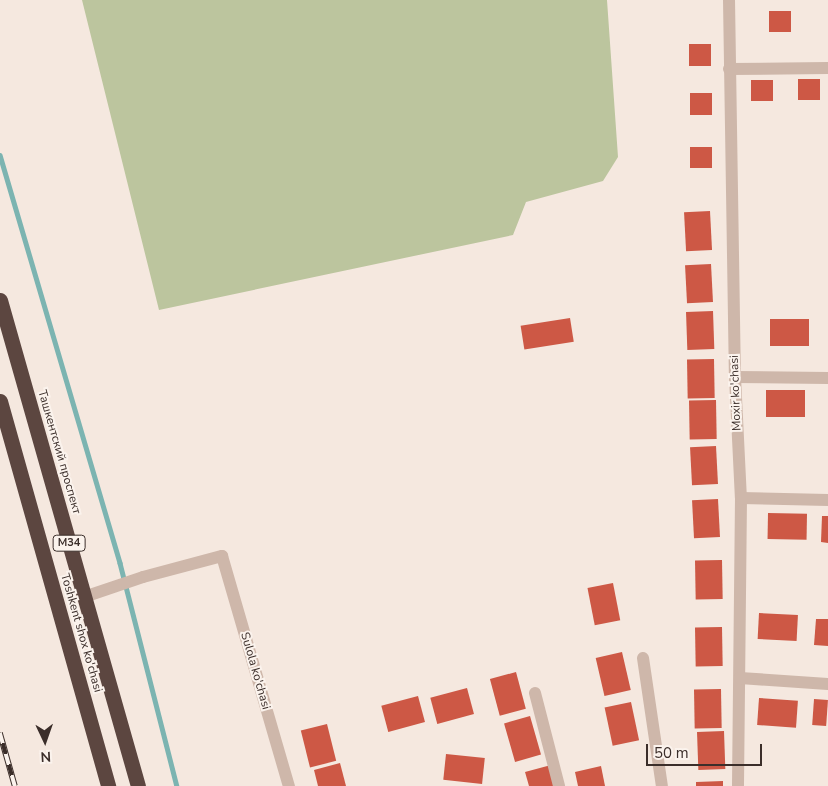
<!DOCTYPE html>
<html>
<head>
<meta charset="utf-8">
<style>
	body { margin:0 }
	#map { position:relative; width:828px; height:786px; overflow:hidden; background:#f5e8df; font-family:"Nunito Sans",sans-serif }
	div>[style] { position:absolute }
	[style*='--x'] { left:calc(var(--x)*1px); top:calc(var(--y)*1px); width:calc(var(--w)*1px); rotate:calc(var(--a)*1deg) }
	.green>* { inset:0; background:#bcc59e }
	.stream>* { height:4.5px; margin:-2.25px; padding:0 2.25px; transform-origin:2.25px; border-radius:2.25px; background:#7cb4b1 }
	.building>* { inset:0; background:#cd5845; transform-origin:0 0 }
	.street>* { height:12px; margin:-6px; padding:0 6px; transform-origin:6px; border-radius:6px; background:#ceb7aa }
	.highway>* { height:15px; margin:-7.5px; padding:0 7.5px; transform-origin:7.5px; border-radius:7.5px; background:#5c4640 }
	.rail>* { height:5.5px; margin-top:-2.75px; transform-origin:0; background:repeating-linear-gradient(90deg,#fbf3ed 0 11px,#3b2e2a 0 22px); box-sizing:border-box; border-block:1px solid #3b2e2a }
	span { translate:-50% -50%; white-space:nowrap; text-align:center; line-height:1.15; -webkit-text-stroke:4px #fbf3ed; paint-order:stroke }
	.shield-label span { padding:1px 4px; background:#fbf3ed; border:1px solid; border-radius:4px; -webkit-text-stroke-width:0 }
	.shield-label { font-size:11px; color:#3b2e2a; font-weight:700 }
	.street-label { font-size:12px; color:#3b2e2a }
	.north { position:absolute; left:20px; top:716px; width:50px; height:50px; -webkit-text-stroke:4px #fbf3ed; paint-order:stroke; rotate:177deg; font-size:14px; font-weight:700; line-height:20px; text-align:center; color:#3b2e2a }
	.north::after { content:''; display:block; margin:auto; width:18px; height:22px; background:#3b2e2a; clip-path:polygon(50% 0,100% 100%,50% 72%,0 100%) }
	.scale { position:absolute; left:646px; top:744px; width:116px; height:22px; box-sizing:border-box; border:2px solid #3b2e2a; border-top:0; padding-left:6px; font-size:15px; line-height:18px; white-space:nowrap; color:#3b2e2a; -webkit-text-stroke:4px #fbf3ed; paint-order:stroke }
</style>
</head>
<body>
<div id="map">
	<div class="green">
		<div style="clip-path:polygon(82px 0,607px 0,618px 157px,603px 181px,526px 202px,513px 235px,159px 310px)"></div>
	</div>
	<div class="stream">
		<div style="--x:0;--y:155;--w:425;--a:73.6"></div>
		<div style="--x:120;--y:563;--w:230;--a:75.7"></div>
	</div>
	<div class="building">
		<div style="left:769px;top:11px;width:22px;height:21px"></div>
		<div style="left:689px;top:44px;width:22px;height:22px"></div>
		<div style="left:798px;top:79px;width:22px;height:21px"></div>
		<div style="left:751px;top:80px;width:22px;height:21px"></div>
		<div style="left:690px;top:93px;width:22px;height:22px"></div>
		<div style="left:690px;top:147px;width:22px;height:21px"></div>
		<div style="left:710px;top:211px;width:39px;height:26px;rotate:87deg"></div>
		<div style="left:711px;top:264px;width:38px;height:26px;rotate:87deg"></div>
		<div style="left:713px;top:311px;width:38px;height:27px;rotate:88deg"></div>
		<div style="left:570px;top:318px;width:24px;height:50px;rotate:81deg"></div>
		<div style="left:770px;top:319px;width:39px;height:27px"></div>
		<div style="left:714px;top:359px;width:39px;height:27px;rotate:89deg"></div>
		<div style="left:766px;top:390px;width:39px;height:27px"></div>
		<div style="left:716px;top:400px;width:39px;height:27px;rotate:89deg"></div>
		<div style="left:716px;top:446px;width:38px;height:26px;rotate:87deg"></div>
		<div style="left:718px;top:499px;width:38px;height:26px;rotate:87deg"></div>
		<div style="left:768px;top:513px;width:39px;height:26px;rotate:1deg"></div>
		<div style="clip-path:polygon(822px 516px,828px 516px,828px 543px,821px 542px)"></div>
		<div style="left:722px;top:560px;width:39px;height:27px;rotate:89deg"></div>
		<div style="left:613px;top:583px;width:38px;height:26px;rotate:79deg"></div>
		<div style="left:759px;top:613px;width:39px;height:26px;rotate:3deg"></div>
		<div style="clip-path:polygon(816px 619px,828px 619px,828px 646px,814px 645px)"></div>
		<div style="left:722px;top:627px;width:39px;height:27px;rotate:89deg"></div>
		<div style="left:622px;top:652px;width:39px;height:27px;rotate:77deg"></div>
		<div style="left:516px;top:672px;width:38px;height:27px;rotate:75deg"></div>
		<div style="left:467px;top:688px;width:27px;height:38px;rotate:75deg"></div>
		<div style="left:721px;top:689px;width:39px;height:27px;rotate:89deg"></div>
		<div style="left:418px;top:696px;width:27px;height:38px;rotate:75deg"></div>
		<div style="left:759px;top:698px;width:39px;height:27px;rotate:4deg"></div>
		<div style="left:814px;top:699px;width:14px;height:26px;rotate:4deg"></div>
		<div style="left:631px;top:702px;width:39px;height:27px;rotate:78deg"></div>
		<div style="left:530px;top:716px;width:40px;height:27px;rotate:74deg"></div>
		<div style="left:327px;top:724px;width:38px;height:27px;rotate:76deg"></div>
		<div style="left:724px;top:731px;width:38px;height:27px;rotate:88deg"></div>
		<div style="left:446px;top:754px;width:39px;height:26px;rotate:6deg"></div>
		<div style="clip-path:polygon(340px 763px,346px 786px,318px 786px,314px 770px)"></div>
		<div style="clip-path:polygon(551px 765px,557px 786px,529px 786px,525px 772px)"></div>
		<div style="clip-path:polygon(601px 766px,605px 786px,578px 786px,575px 772px)"></div>
		<div style="clip-path:polygon(723px 781px,723px 786px,696px 786px,696px 782px)"></div>
	</div>
	<div class="street">
		<div style="--x:729;--y:0;--w:377;--a:89.1"></div>
		<div style="--x:735;--y:377;--w:121;--a:87.2"></div>
		<div style="--x:741;--y:498;--w:288;--a:90.6"></div>
		<div style="--x:729;--y:69;--w:99;--a:-0.6"></div>
		<div style="--x:735;--y:377;--w:93;--a:0.6"></div>
		<div style="--x:741;--y:498;--w:87;--a:1.3"></div>
		<div style="--x:84;--y:597;--w:62;--a:-18.7"></div>
		<div style="--x:143;--y:577;--w:82;--a:-14.9"></div>
		<div style="--x:222;--y:556;--w:240;--a:73.8"></div>
		<div style="--x:643;--y:658;--w:129;--a:81.6"></div>
		<div style="--x:740;--y:678;--w:88;--a:3.9"></div>
		<div style="--x:535;--y:693;--w:96;--a:75.5"></div>
	</div>
	<div class="highway">
		<div style="--x:0;--y:300;--w:505;--a:74.15"></div>
		<div style="--x:0;--y:401;--w:400;--a:74.3"></div>
	</div>
	<div class="rail">
		<div style="--x:0;--y:733;--w:55;--a:74.2"></div>
	</div>
	<div class="shield-label">
		<span style="left:69px;top:543px">M34</span>
	</div>
	<div class="street-label">
		<span style="left:736px;top:393px;rotate:-92deg">Moxir ko'chasi</span>
		<span style="left:59px;top:452px;rotate:74deg">Ташкентский проспект</span>
		<span style="left:81px;top:633px;rotate:74deg">Toshkent shox ko'chasi</span>
		<span style="left:255px;top:671px;rotate:74deg">Sulola ko'chasi</span>
	</div>
	<div class="north">N</div>
	<div class="scale">50 m</div>
</div>
</body>
</html>
